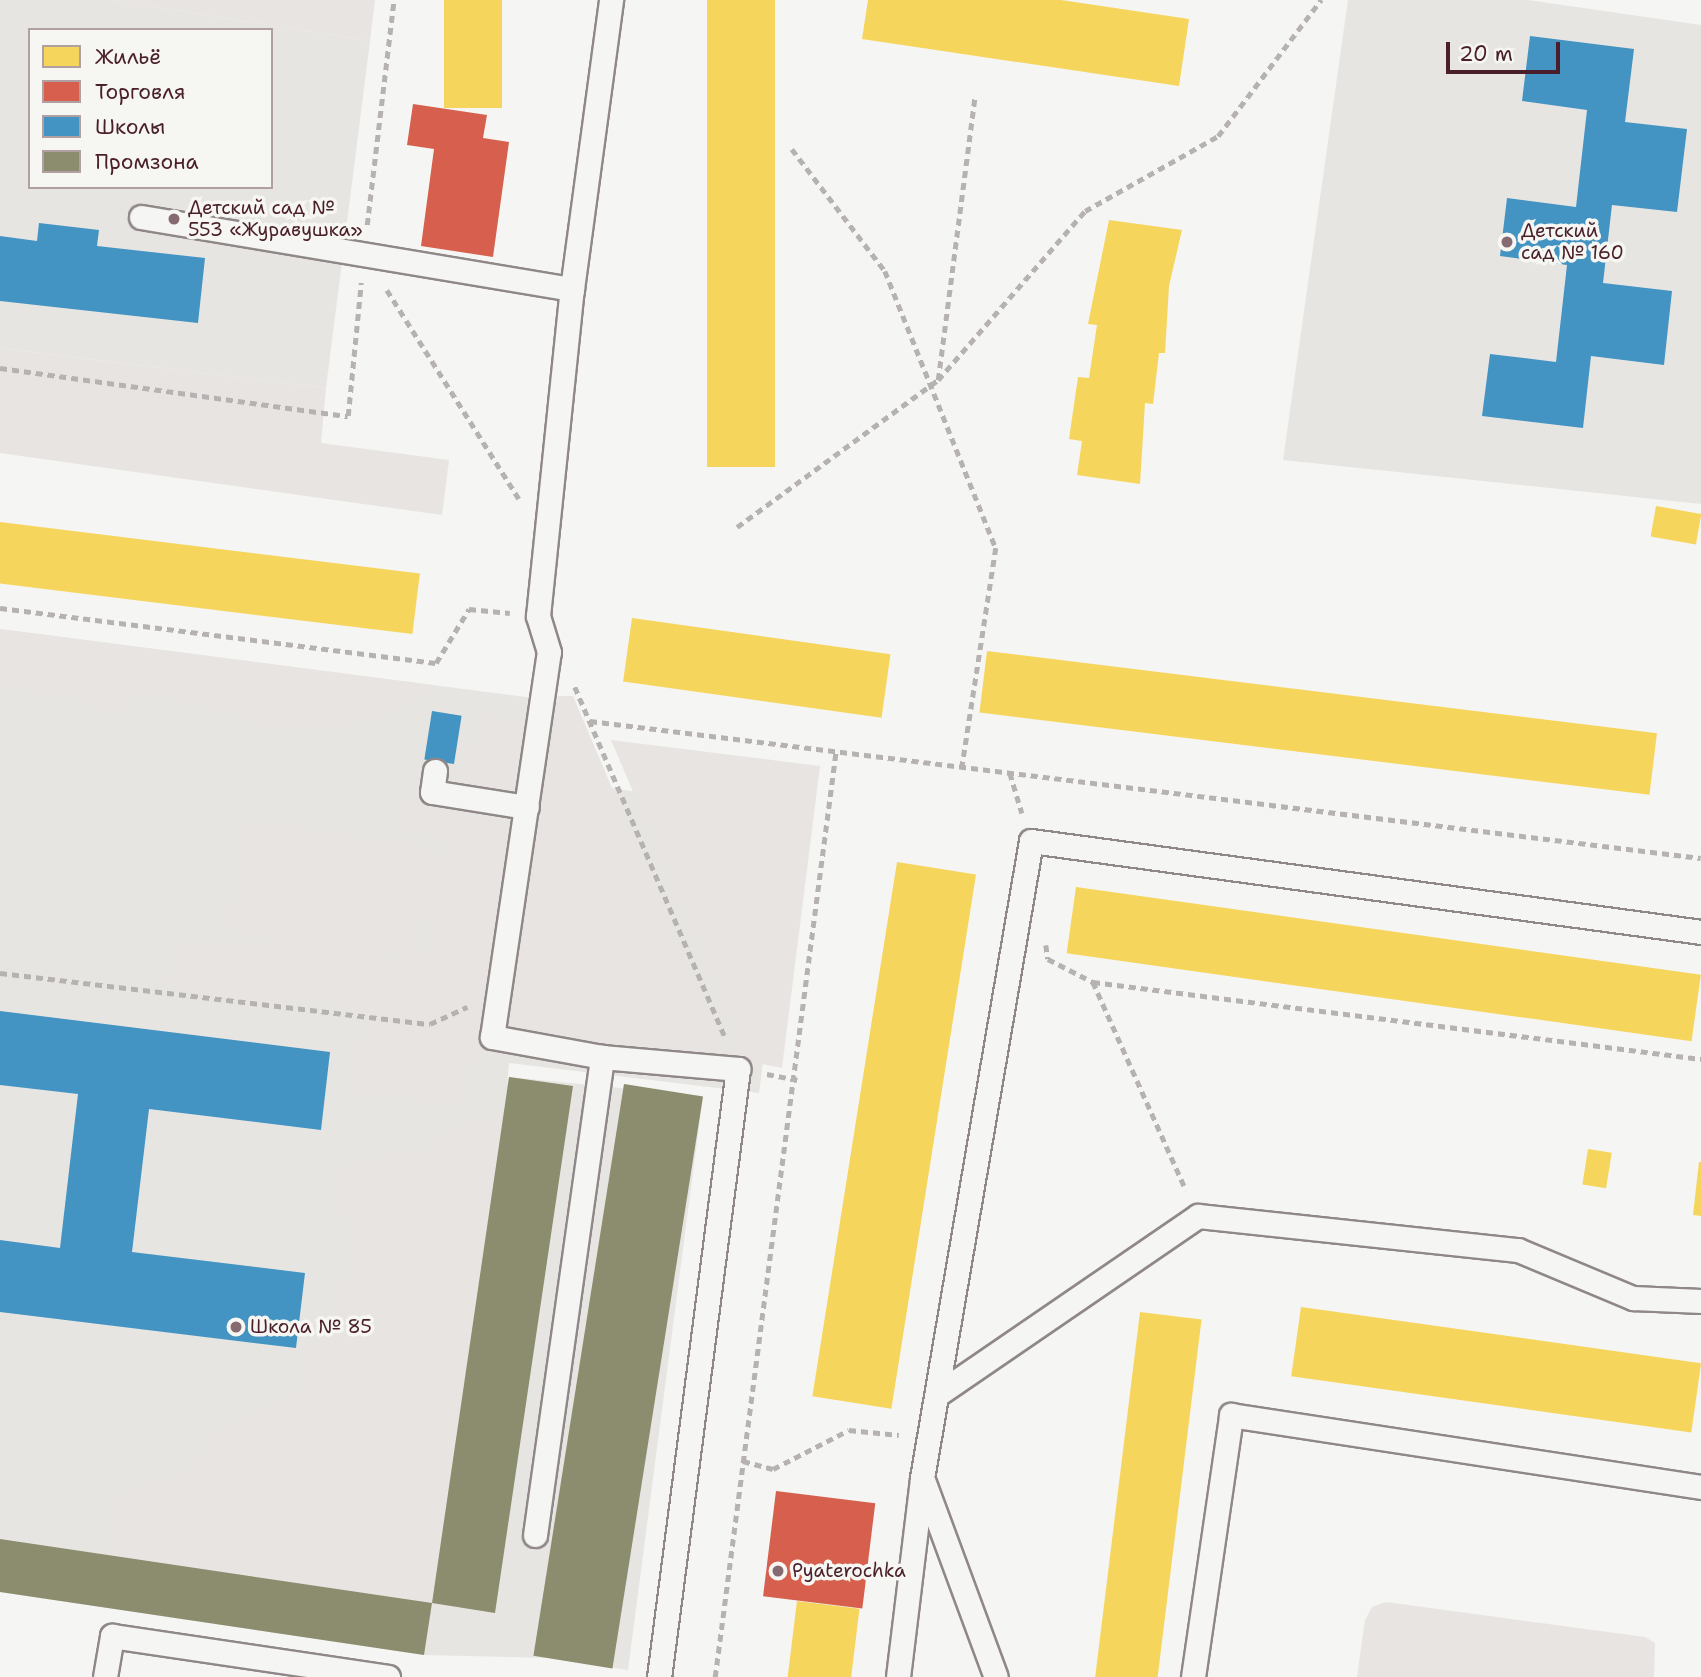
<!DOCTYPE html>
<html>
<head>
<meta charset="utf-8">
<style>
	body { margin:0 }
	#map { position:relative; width:1701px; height:1677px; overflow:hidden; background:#f5f5f3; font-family:"Shantell Sans",sans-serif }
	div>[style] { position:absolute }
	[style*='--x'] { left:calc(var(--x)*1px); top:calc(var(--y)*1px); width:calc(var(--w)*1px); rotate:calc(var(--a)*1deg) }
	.built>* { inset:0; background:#e7e5e2 }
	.green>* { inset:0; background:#e8e4e2 }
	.homes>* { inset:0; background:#f6d55c; transform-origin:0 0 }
	.shops>* { inset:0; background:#d6604d; transform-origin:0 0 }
	.schools>* { inset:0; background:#4393c3; transform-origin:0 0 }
	.industry>* { inset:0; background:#8c8c6e; transform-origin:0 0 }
	.path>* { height:4.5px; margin-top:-2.25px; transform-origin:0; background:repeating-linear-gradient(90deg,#b6b2b2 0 7px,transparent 0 12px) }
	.roads { filter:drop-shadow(2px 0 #8f8788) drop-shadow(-2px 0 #8f8788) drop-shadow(0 2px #8f8788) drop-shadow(0 -2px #8f8788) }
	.lane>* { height:23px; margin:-11.5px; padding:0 11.5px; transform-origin:11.5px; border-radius:11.5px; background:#f5f5f3 }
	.dots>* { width:19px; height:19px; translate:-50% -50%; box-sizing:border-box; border:4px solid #f6f6f2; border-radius:50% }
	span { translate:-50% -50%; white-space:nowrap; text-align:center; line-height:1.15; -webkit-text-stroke:7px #f6f6f2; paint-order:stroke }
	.poi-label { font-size:19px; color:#4a1f2b }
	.left { translate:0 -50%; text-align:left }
	.legend { position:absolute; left:28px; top:28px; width:245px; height:161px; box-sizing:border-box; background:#f6f6f2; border:2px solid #b1a0a2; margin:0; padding:9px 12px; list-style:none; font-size:21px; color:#4a1f2b }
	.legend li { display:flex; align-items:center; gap:14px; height:35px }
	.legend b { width:35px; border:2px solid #b1a0a2 }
	.scale { position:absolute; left:1446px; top:42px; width:114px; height:32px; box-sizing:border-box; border:4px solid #4a1f2b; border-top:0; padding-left:9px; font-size:21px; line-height:24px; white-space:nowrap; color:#4a1f2b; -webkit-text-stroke:5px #f6f6f2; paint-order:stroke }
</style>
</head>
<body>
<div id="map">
	<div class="built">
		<div style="clip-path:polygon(evenodd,0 0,111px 0,370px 41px,326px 388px,0 348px,0 0,30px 30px,271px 30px,271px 187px,30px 187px,30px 30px)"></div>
		<div style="clip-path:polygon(1348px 0,1528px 0,1701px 25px,1701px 504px,1283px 460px)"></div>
		<div style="clip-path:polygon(0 629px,565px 702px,557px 780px,795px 815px,759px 1093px,509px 1063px,507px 1086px,509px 1077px,703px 1096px,628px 1670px,549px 1658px,424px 1655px,0 1592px)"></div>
	</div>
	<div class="green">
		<div style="clip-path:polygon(111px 0,375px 0,370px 41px)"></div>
		<div style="clip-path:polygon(0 348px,326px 388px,321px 443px,449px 460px,442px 515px,0 453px)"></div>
		<div style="clip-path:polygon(0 629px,439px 686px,381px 718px,333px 728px,270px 726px,137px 690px,110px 718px,71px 696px,0 689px)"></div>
		<div style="clip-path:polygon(558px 696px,573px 696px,726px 1057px,507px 1029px)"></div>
		<div style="clip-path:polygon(483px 714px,521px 725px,514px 787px,479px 789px,460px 772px)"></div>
		<div style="clip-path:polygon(611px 740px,820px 766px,782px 1068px,748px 1061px)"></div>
		<div style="clip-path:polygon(evenodd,403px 802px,496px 818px,509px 833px,489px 989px,463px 1103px,344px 1095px,346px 1068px,372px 1015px,323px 997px,265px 1008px,218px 1002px,165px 982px,175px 947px,302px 941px,229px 931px,244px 821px,433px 846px,418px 956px,431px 953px,442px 841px,400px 827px,403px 802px,352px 947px,416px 956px,391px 959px,352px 947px)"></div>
		<div style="clip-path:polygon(504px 1115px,432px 1603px,112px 1556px,119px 1493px,186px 1474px,216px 1433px,299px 1394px,312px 1340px,338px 1303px,355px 1238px,337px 1203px,345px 1164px,420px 1151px,461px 1125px)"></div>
		<div style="clip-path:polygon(1386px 1602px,1645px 1637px,1655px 1643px,1654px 1677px,1357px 1677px,1365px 1620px,1372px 1607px)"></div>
	</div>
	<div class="homes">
		<div style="left:444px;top:0;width:58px;height:108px"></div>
		<div style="left:707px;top:0;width:68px;height:467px"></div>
		<div style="clip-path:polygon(868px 0,1061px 0,1189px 19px,1179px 86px,862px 39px)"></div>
		<div style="clip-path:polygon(1109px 220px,1182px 230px,1169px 286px,1165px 353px,1159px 353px,1153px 404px,1145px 403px,1140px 484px,1077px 475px,1082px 441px,1069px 439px,1078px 377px,1089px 378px,1097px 325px,1088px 324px)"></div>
		<div style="left:1656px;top:506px;width:46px;height:31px;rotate:10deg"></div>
		<div style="left:0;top:522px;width:423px;height:61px;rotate:7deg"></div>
		<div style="left:632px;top:618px;width:261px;height:64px;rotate:8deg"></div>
		<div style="left:987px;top:651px;width:675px;height:62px;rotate:7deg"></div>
		<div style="left:897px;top:862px;width:80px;height:541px;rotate:9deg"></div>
		<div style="left:1076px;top:887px;width:631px;height:67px;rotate:8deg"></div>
		<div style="left:1588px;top:1149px;width:24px;height:36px;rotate:9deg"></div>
		<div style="clip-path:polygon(1699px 1162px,1701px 1162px,1701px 1216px,1693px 1215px)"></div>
		<div style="left:1301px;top:1307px;width:404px;height:70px;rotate:8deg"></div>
		<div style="left:1140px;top:1312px;width:62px;height:369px;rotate:7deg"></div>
		<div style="left:797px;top:1601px;width:63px;height:77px;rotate:7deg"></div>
	</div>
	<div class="shops">
		<div style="clip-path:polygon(413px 104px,487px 115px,483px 138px,509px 142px,493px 257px,421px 246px,434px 149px,407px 145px)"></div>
		<div style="left:776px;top:1491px;width:100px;height:106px;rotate:7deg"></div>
	</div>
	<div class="schools">
		<div style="clip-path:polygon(1530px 36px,1634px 49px,1625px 122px,1687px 129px,1677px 212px,1612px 205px,1603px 283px,1672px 291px,1664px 365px,1591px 356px,1583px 428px,1482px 416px,1490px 354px,1556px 362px,1567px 265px,1500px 256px,1507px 198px,1576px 207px,1587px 110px,1522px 101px)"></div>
		<div style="clip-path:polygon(39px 223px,99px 230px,97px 246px,205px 258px,198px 323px,0 301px,0 236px,37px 241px)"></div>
		<div style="left:432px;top:711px;width:30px;height:49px;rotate:9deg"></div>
		<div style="clip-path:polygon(0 1011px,330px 1052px,321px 1130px,149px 1109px,132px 1252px,305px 1273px,296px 1348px,0 1312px,0 1240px,60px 1248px,78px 1094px,0 1085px)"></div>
	</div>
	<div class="industry">
		<div style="clip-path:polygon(509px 1077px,573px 1086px,495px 1613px,432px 1603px,424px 1655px,0 1592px,0 1539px,432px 1603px)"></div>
		<div style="left:624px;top:1084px;width:80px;height:579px;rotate:9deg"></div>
	</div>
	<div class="path">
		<div style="--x:792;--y:149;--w:153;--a:52.7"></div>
		<div style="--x:885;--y:271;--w:298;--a:68.2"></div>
		<div style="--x:996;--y:548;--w:222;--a:98.8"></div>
		<div style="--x:367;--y:225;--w:227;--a:-83.2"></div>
		<div style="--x:387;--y:290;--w:247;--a:57.7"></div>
		<div style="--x:0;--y:368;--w:351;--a:7.9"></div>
		<div style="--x:348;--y:416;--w:134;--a:-84.4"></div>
		<div style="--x:938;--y:380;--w:285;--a:-82.6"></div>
		<div style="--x:737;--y:527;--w:249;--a:-36.2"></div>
		<div style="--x:938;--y:380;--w:224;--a:-49"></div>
		<div style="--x:1085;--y:211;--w:153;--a:-29.4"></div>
		<div style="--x:1218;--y:136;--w:171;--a:-52.9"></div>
		<div style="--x:0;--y:608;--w:439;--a:7.2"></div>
		<div style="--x:436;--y:663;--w:63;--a:-58.6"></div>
		<div style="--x:469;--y:609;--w:41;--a:5.6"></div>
		<div style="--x:575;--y:687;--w:383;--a:66.8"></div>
		<div style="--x:590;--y:721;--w:1119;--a:7.03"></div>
		<div style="--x:1010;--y:773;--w:42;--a:73.3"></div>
		<div style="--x:1046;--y:945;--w:14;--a:82"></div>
		<div style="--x:1048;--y:959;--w:51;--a:27.1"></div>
		<div style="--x:1093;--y:982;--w:228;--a:65.9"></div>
		<div style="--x:0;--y:973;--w:433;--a:6.8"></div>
		<div style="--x:430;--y:1024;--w:41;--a:-24.7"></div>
		<div style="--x:1093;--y:982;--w:613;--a:7.22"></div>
		<div style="--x:767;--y:1074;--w:31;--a:11"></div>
		<div style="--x:743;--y:1461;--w:31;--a:15"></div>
		<div style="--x:773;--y:1469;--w:85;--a:-27.2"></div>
		<div style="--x:849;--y:1430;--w:50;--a:5.7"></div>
		<div style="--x:715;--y:1677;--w:934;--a:-82.56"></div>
	</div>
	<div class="roads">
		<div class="lane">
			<div style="--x:141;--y:217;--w:437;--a:9.5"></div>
			<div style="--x:435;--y:771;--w:21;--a:98"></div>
			<div style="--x:432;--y:792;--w:96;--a:9"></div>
			<div style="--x:602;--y:1057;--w:112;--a:-169.7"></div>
			<div style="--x:492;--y:1037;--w:389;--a:-81.6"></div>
			<div style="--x:549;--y:652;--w:38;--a:-107"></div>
			<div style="--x:538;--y:616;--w:329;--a:-84.1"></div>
			<div style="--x:572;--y:289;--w:292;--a:-82.3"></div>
			<div style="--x:938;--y:1394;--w:315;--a:-34.4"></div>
			<div style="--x:1198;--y:1216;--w:322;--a:6.1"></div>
			<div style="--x:1518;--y:1250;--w:125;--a:22.7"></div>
			<div style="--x:1633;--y:1298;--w:68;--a:2.5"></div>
			<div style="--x:923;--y:1480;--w:210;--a:69.7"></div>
			<div style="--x:535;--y:1535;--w:483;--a:-82"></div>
			<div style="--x:602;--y:1057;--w:137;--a:5"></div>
			<div style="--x:738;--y:1069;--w:613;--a:97.4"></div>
			<div style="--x:105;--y:1677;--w:42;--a:-80.3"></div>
			<div style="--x:112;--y:1636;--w:279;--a:8.4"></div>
			<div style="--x:898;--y:1677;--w:200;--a:-83.1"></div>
			<div style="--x:922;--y:1478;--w:646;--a:-80.29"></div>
			<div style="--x:1031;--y:841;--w:676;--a:7.73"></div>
			<div style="--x:1193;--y:1677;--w:265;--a:-81.7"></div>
			<div style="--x:1231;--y:1415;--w:475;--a:8.7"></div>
		</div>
	</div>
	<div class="dots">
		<div style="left:174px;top:219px;background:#866a71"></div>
		<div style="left:1507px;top:242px;background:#866a71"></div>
		<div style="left:236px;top:1327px;background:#866a71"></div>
		<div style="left:778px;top:1571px;background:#866a71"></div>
	</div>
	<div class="poi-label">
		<span class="left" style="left:188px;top:219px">Детский сад №<br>553 «Журавушка»</span>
		<span class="left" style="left:1521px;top:242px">Детский<br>сад № 160</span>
		<span class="left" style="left:250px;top:1327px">Школа № 85</span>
		<span class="left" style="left:792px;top:1571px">Pyaterochka</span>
	</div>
	<ul class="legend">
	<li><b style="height:19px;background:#f6d55c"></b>Жильё</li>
	<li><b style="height:19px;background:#d6604d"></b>Торговля</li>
	<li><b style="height:19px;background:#4393c3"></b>Школы</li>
	<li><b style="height:19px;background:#8c8c6e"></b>Промзона</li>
	</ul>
	<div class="scale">20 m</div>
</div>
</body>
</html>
